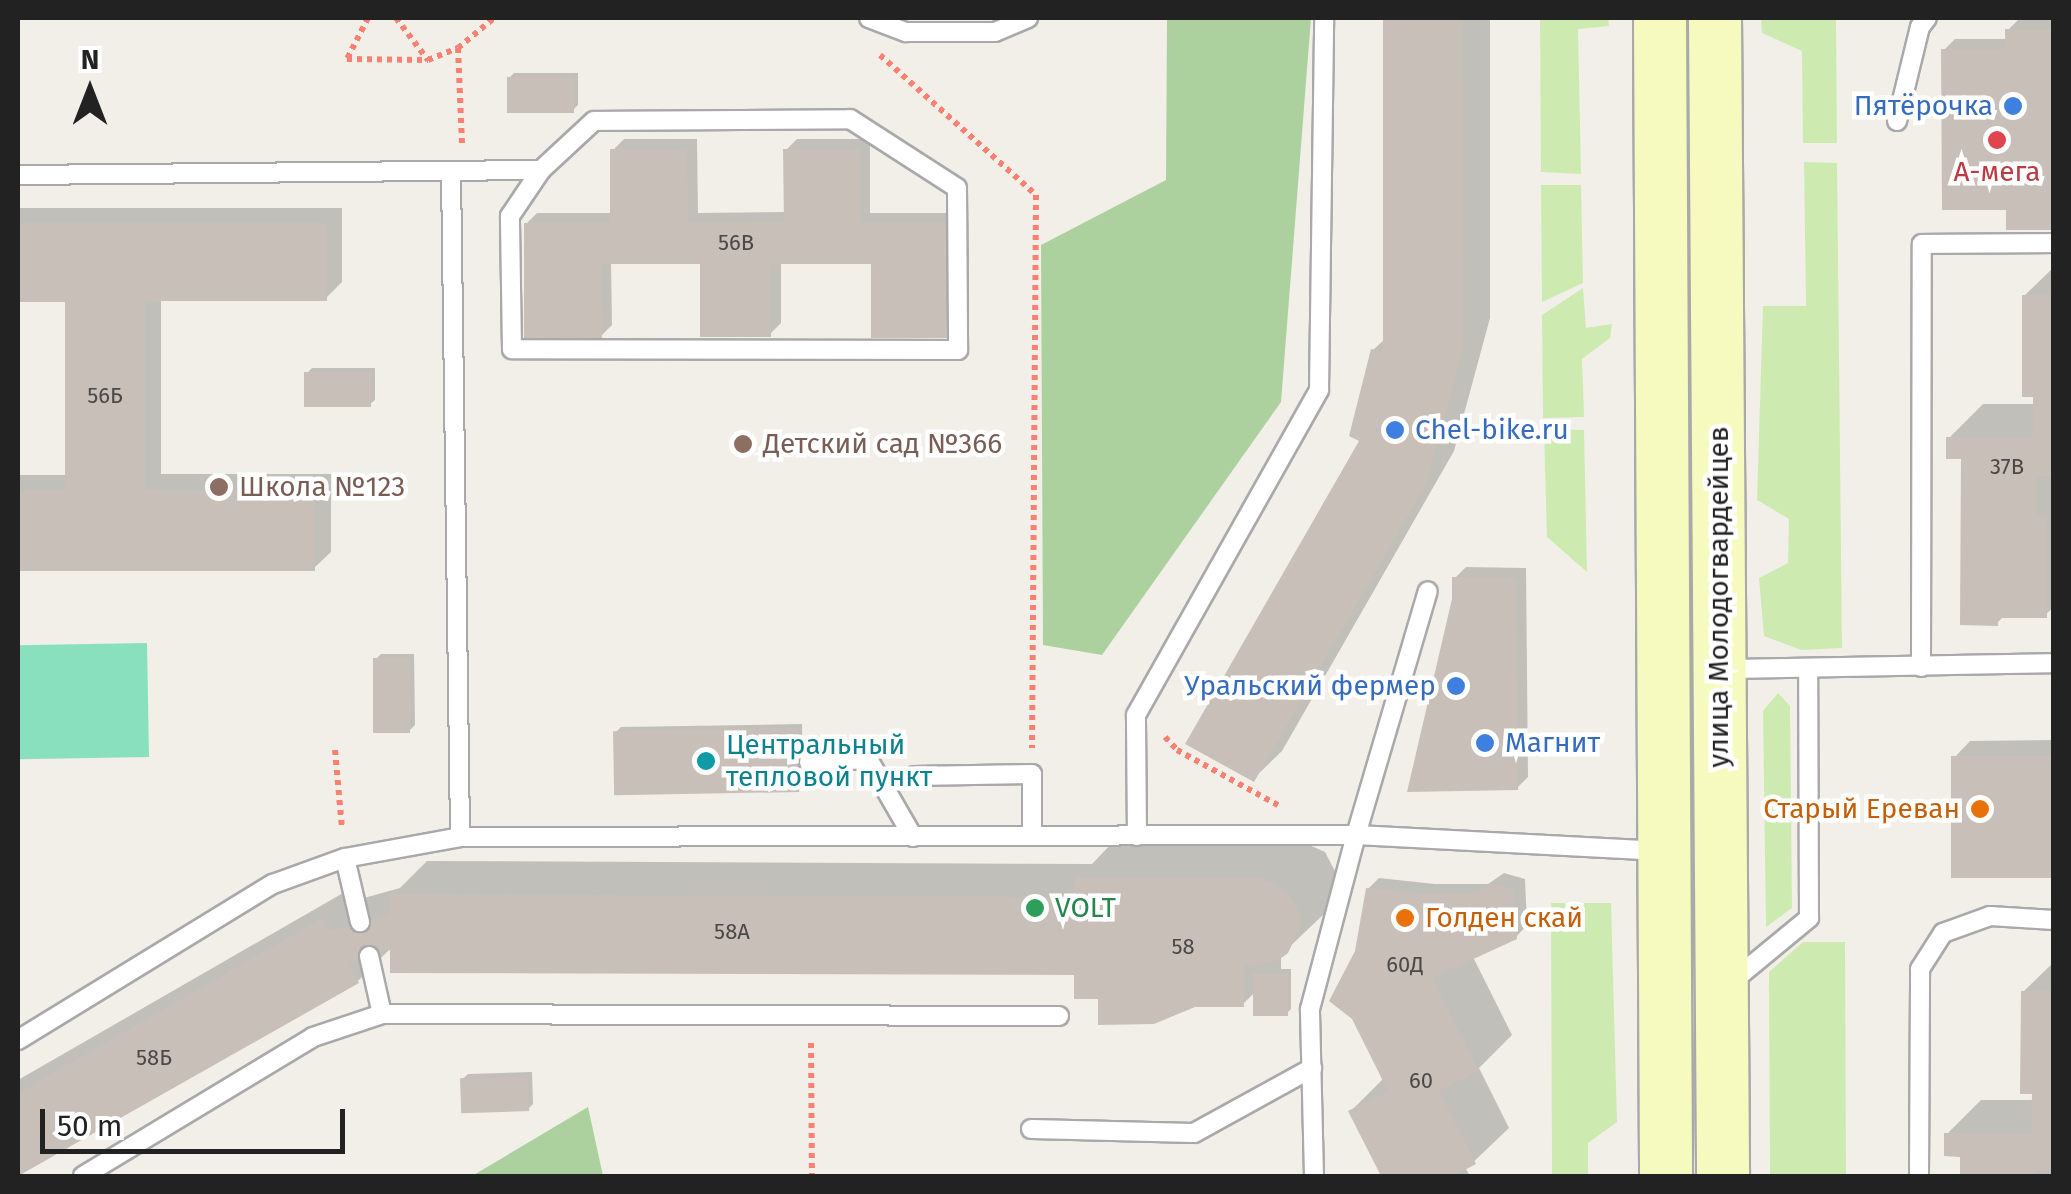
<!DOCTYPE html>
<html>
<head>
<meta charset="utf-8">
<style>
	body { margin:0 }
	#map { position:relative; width:2071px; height:1194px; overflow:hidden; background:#f2efe9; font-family:"Fira Sans",sans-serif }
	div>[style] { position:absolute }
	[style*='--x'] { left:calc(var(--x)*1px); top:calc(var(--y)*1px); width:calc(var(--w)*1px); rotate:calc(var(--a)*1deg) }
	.grass>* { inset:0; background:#cdebb0 }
	.forest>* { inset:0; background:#add19e }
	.pitch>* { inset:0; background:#88e0be; transform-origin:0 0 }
	.shadow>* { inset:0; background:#0003 }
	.building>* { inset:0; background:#c7bfb8; transform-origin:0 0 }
	.path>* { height:6px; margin-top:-3px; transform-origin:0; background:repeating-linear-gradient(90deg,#fa8072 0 5px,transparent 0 10px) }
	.roads { filter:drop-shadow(2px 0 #a9a9a9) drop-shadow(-2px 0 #a9a9a9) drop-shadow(0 2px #a9a9a9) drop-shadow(0 -2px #a9a9a9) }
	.service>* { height:18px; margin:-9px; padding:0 9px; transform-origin:9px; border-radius:9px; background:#fff }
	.secondary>* { height:52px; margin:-26px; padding:0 26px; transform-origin:26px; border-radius:26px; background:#f7fabf }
	.dots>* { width:28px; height:28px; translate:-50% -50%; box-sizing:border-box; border:5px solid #fff; border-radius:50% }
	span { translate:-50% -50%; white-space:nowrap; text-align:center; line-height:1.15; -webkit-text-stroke:9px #fff; paint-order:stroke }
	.number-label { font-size:22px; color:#4b4948 }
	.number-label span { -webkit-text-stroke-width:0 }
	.shop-label { font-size:28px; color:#366cbe }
	.right { translate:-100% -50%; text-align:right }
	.left { translate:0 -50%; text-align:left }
	.health-label { font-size:28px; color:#be3a42 }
	.education-label { font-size:28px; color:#785e54 }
	.street-label { font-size:28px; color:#222 }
	.culture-label { font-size:28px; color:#0d838f }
	.food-label { font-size:28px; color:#c56008 }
	.leisure-label { font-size:28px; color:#27864d }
	.frame { position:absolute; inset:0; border:20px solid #222; pointer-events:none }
	.north { position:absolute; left:40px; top:40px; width:100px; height:100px; -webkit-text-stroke:8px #fff; paint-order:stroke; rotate:0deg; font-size:28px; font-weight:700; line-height:40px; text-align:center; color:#222 }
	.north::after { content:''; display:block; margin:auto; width:35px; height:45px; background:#222; clip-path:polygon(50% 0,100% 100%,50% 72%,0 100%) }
	.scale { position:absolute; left:40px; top:1109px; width:305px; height:45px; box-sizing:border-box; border:5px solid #222; border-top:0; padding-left:12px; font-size:30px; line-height:35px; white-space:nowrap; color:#222; -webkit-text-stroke:8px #fff; paint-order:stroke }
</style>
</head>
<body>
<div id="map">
	<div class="grass">
		<div style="clip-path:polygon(1540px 18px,1608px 18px,1609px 26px,1578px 29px,1581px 174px,1541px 172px)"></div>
		<div style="clip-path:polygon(1761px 18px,1836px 18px,1837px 143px,1803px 143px,1802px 51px,1762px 33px)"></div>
		<div style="clip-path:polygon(1804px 162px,1837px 163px,1842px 648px,1801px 650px,1764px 636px,1759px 578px,1788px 563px,1789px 519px,1757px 500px,1763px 306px,1806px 306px)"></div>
		<div style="clip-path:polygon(1541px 185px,1581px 185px,1583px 283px,1542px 302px)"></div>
		<div style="clip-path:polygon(1583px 288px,1586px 328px,1612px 324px,1610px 338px,1582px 359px,1584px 417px,1543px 418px,1542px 315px)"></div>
		<div style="clip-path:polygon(1544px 429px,1584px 430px,1587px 572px,1547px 537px)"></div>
		<div style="clip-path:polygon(1778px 693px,1790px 706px,1792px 908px,1766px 927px,1763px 711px)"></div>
		<div style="clip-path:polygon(1551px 903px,1611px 903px,1617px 1122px,1588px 1143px,1588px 1176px,1552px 1176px)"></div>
		<div style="clip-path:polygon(1803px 942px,1845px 942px,1846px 1176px,1770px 1176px,1769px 972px)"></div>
	</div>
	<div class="forest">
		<div style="clip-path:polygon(1167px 18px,1311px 18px,1281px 402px,1102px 655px,1043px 645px,1041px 245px,1166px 180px)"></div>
		<div style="clip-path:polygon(588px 1107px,603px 1176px,472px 1176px)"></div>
	</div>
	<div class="pitch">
		<div style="left:147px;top:643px;width:114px;height:129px;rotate:89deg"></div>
	</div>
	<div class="shadow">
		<div style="clip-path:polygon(1385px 18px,1490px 18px,1490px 318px,1454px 451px,1282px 751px,1253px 779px,1363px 440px,1373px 350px,1386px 338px)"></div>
		<div style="clip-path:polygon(2019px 19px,2054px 19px,2054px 227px,2008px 207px,1944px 50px,1955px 39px,2008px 39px,2008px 30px)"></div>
		<div style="clip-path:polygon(514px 73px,578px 73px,578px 105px,573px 110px,509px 78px)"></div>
		<div style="clip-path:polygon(624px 139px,697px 139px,698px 213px,786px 212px,786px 150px,797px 139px,870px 139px,870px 213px,958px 213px,958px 324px,947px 335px,873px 261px,781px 262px,781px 323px,770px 334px,703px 262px,611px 262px,612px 325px,601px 336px,526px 224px,537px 213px,613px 213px,613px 150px)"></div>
		<div style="clip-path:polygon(18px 208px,342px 208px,342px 282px,326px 298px,161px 298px,161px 474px,331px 474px,331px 552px,314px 568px,18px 568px,18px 475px,68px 475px,68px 300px,18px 300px)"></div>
		<div style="clip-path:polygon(2054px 267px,2054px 607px,2045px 615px,2005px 615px,1997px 623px,1963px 456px,1949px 438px,1983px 404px,2035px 404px,2024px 296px)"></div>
		<div style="clip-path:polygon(312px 368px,375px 368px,375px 400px,370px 404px,307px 373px)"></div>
		<div style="clip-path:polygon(1466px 567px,1526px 568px,1528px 777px,1517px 788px,1454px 599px,1455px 578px)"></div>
		<div style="clip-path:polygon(381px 654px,414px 654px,415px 725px,410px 730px,376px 659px)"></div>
		<div style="clip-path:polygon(802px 724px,803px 784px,798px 789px,616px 732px,621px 727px)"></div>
		<div style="clip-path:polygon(2054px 740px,2054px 875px,1954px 758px,1970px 741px)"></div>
		<div style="clip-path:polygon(1115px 840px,1298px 840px,1325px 852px,1337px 875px,1338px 888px,1326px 912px,1281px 955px,1281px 969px,1291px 969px,1291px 1009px,1286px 1014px,1255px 992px,1243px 1004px,1101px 996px,1076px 973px,393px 946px,358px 981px,18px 1176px,18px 1080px,357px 885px,364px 898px,400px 888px,427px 861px,1092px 864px)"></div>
		<div style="clip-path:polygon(1504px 873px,1525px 879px,1527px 925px,1516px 937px,1473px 957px,1512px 1035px,1479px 1068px,1509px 1128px,1466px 1169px,1470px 1176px,1384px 1176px,1351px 1111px,1384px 1078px,1358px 952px,1368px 889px,1379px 878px,1435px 884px,1488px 884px)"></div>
		<div style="clip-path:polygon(2054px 962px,2054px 1176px,1962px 1176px,1962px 1155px,1947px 1134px,1981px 1100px,2034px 1100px,2023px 992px)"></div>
		<div style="clip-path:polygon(532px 1072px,533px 1104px,528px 1109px,463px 1079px,468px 1074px)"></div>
	</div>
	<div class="building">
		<div style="clip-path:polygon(1383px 18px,1462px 18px,1463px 348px,1427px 482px,1254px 782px,1185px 744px,1359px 441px,1349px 436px,1371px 349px,1383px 352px)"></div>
		<div style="clip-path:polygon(2005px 29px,2054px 29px,2054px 230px,2006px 230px,2006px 210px,1942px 210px,1941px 49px,2005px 49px)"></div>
		<div style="left:507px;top:77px;width:67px;height:36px"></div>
		<div style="clip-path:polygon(610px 149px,687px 149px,688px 223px,784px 222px,783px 149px,860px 149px,860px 223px,948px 223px,948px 338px,871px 338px,871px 264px,771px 264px,771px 337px,700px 337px,700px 264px,601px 264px,602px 339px,524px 339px,524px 223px,610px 223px)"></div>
		<div style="clip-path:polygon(18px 223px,327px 223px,327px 301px,145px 301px,145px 490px,315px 490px,315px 571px,18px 571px,18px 491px,65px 491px,65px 302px,18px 302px)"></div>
		<div style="clip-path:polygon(2022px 295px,2054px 295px,2054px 476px,2036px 476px,2036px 516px,2047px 516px,2047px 618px,1998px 618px,1998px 626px,1960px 625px,1961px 459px,1946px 459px,1946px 437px,2033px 437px,2033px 397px,2022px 397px)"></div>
		<div style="left:304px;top:372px;width:67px;height:35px"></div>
		<div style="clip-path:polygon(1452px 577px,1516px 578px,1518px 790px,1407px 792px,1452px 599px)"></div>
		<div style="left:373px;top:658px;width:37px;height:75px"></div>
		<div style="left:798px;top:728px;width:64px;height:185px;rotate:89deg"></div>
		<div style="left:1951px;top:756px;width:103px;height:122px"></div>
		<div style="clip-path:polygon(1075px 877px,1259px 877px,1287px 890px,1300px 914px,1300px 928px,1288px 953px,1277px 961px,1244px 966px,1244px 1007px,1195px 1007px,1154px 1024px,1098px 1025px,1098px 999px,1074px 999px,1074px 975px,390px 973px,390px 950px,347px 962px,359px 983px,18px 1176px,18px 1093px,322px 918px,329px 931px,390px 914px,390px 894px,1074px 897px)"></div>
		<div style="clip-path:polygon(1491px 883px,1514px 890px,1517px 939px,1432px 978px,1479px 1071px,1439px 1091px,1476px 1164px,1453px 1176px,1381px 1176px,1348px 1111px,1388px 1091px,1352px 1019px,1329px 1001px,1355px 951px,1366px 888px,1423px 894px,1475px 894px)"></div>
		<div style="left:1253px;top:973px;width:35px;height:43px"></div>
		<div style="clip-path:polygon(2021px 991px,2054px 991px,2054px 1171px,2035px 1171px,2035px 1176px,1960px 1176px,1960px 1157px,1944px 1156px,1944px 1133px,2031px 1134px,2032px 1094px,2020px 1094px)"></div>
		<div style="left:528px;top:1076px;width:35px;height:68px;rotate:88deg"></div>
	</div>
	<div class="path">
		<div style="--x:368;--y:18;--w:46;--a:117.1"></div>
		<div style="--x:347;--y:59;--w:81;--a:0.7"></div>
		<div style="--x:396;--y:18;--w:53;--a:52.7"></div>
		<div style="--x:428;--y:60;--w:32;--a:-22"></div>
		<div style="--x:458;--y:48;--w:97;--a:87.6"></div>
		<div style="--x:458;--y:48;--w:47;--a:-39.8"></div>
		<div style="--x:880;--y:55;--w:210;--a:41.9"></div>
		<div style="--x:1036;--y:195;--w:553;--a:90.41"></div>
		<div style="--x:1165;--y:737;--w:18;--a:47"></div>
		<div style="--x:1177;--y:750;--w:115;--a:28.6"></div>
		<div style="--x:335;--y:750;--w:79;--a:84.9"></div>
		<div style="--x:811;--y:1043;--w:133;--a:89.6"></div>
	</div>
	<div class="roads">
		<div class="service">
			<div style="--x:869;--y:18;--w:40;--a:21"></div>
			<div style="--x:906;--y:32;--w:89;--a:0"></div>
			<div style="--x:995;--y:32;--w:36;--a:-23"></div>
			<div style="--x:1897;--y:121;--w:97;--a:-76.3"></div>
			<div style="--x:1920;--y:27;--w:11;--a:-52"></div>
			<div style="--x:451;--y:173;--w:664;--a:89.22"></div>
			<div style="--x:18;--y:175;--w:523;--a:-0.55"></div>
			<div style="--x:541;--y:170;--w:72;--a:-42.8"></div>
			<div style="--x:594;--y:121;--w:256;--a:-0.4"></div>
			<div style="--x:850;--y:119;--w:127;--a:32.8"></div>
			<div style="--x:957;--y:188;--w:162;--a:89.6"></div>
			<div style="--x:958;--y:350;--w:446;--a:-179.9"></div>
			<div style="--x:512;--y:349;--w:133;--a:-90.9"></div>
			<div style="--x:510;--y:216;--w:55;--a:-56"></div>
			<div style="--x:1921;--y:667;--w:423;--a:-89.9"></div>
			<div style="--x:1922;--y:244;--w:132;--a:-0.4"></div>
			<div style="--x:1726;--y:669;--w:328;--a:-1"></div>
			<div style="--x:809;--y:762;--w:59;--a:-2.9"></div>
			<div style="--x:868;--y:759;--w:90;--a:60"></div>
			<div style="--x:914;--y:776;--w:118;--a:-1"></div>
			<div style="--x:1032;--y:774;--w:62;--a:90"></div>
			<div style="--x:1137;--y:836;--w:121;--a:-90.5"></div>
			<div style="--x:1136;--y:715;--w:373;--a:-60.6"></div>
			<div style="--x:1319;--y:390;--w:372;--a:-89.2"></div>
			<div style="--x:345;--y:858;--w:66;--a:76.8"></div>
			<div style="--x:369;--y:956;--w:59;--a:77.4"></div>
			<div style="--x:1729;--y:984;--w:104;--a:-39.5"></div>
			<div style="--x:1809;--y:918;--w:249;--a:-90.2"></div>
			<div style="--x:18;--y:1040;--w:299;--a:-31.5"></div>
			<div style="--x:273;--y:884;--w:77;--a:-19.9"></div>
			<div style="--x:345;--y:858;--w:117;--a:-10.3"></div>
			<div style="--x:460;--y:837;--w:896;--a:-0.13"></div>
			<div style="--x:1356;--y:835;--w:302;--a:3"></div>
			<div style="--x:1031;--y:1129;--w:163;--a:1.4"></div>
			<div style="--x:1194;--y:1133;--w:135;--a:-28.8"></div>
			<div style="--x:83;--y:1176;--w:269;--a:-31.1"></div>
			<div style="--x:313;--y:1037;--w:73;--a:-18.4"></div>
			<div style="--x:382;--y:1014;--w:677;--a:0.17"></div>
			<div style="--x:1314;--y:1176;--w:167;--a:-91.4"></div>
			<div style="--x:1310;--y:1009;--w:180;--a:-75.2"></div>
			<div style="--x:1356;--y:835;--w:254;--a:-73.6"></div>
			<div style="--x:1919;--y:1176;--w:207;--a:-89.7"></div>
			<div style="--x:1920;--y:969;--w:43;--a:-57.4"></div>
			<div style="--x:1943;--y:933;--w:50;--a:-19.9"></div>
			<div style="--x:1990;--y:916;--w:64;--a:3.6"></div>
		</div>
		<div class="secondary">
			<div style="--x:1660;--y:18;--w:1158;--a:89.7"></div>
			<div style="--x:1715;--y:18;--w:1158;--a:89.6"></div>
		</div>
	</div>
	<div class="dots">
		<div style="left:2013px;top:106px;background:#3f7fe0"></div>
		<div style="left:1997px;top:140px;background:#e0444e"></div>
		<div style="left:1395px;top:430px;background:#3f7fe0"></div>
		<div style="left:743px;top:444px;background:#8d6e63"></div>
		<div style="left:219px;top:487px;background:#8d6e63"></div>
		<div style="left:1456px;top:686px;background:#3f7fe0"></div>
		<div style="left:1485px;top:743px;background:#3f7fe0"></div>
		<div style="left:706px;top:761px;background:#0f9aa8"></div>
		<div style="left:1980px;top:809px;background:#e8710a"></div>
		<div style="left:1035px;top:908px;background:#2e9e5b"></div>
		<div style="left:1405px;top:918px;background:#e8710a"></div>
	</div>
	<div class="number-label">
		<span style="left:736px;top:243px">56В</span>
		<span style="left:105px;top:396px">56Б</span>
		<span style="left:2007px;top:467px">37В</span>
		<span style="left:732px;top:932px">58А</span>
		<span style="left:1183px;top:947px">58</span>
		<span style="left:1405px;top:965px">60Д</span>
		<span style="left:154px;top:1058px">58Б</span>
		<span style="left:1421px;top:1081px">60</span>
	</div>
	<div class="shop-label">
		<span class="right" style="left:1993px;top:106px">Пятёрочка</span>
		<span class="left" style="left:1415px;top:430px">Chel-bike.ru</span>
		<span class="right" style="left:1436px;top:686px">Уральский фермер</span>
		<span class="left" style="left:1505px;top:743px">Магнит</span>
	</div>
	<div class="health-label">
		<span style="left:1997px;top:172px">А-мега</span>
	</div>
	<div class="education-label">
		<span class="left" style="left:763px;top:444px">Детский сад №366</span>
		<span class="left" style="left:239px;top:487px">Школа №123</span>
	</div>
	<div class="street-label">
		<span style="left:1719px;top:597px;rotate:-90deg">улица Молодогвардейцев</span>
	</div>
	<div class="culture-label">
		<span class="left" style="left:726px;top:761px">Центральный<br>тепловой пункт</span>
	</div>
	<div class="food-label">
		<span class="right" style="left:1960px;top:809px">Старый Ереван</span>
		<span class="left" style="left:1425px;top:918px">Голден скай</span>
	</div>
	<div class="leisure-label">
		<span class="left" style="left:1055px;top:908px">VOLT</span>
	</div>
	<div class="frame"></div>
	<div class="north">N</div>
	<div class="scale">50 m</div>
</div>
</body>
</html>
